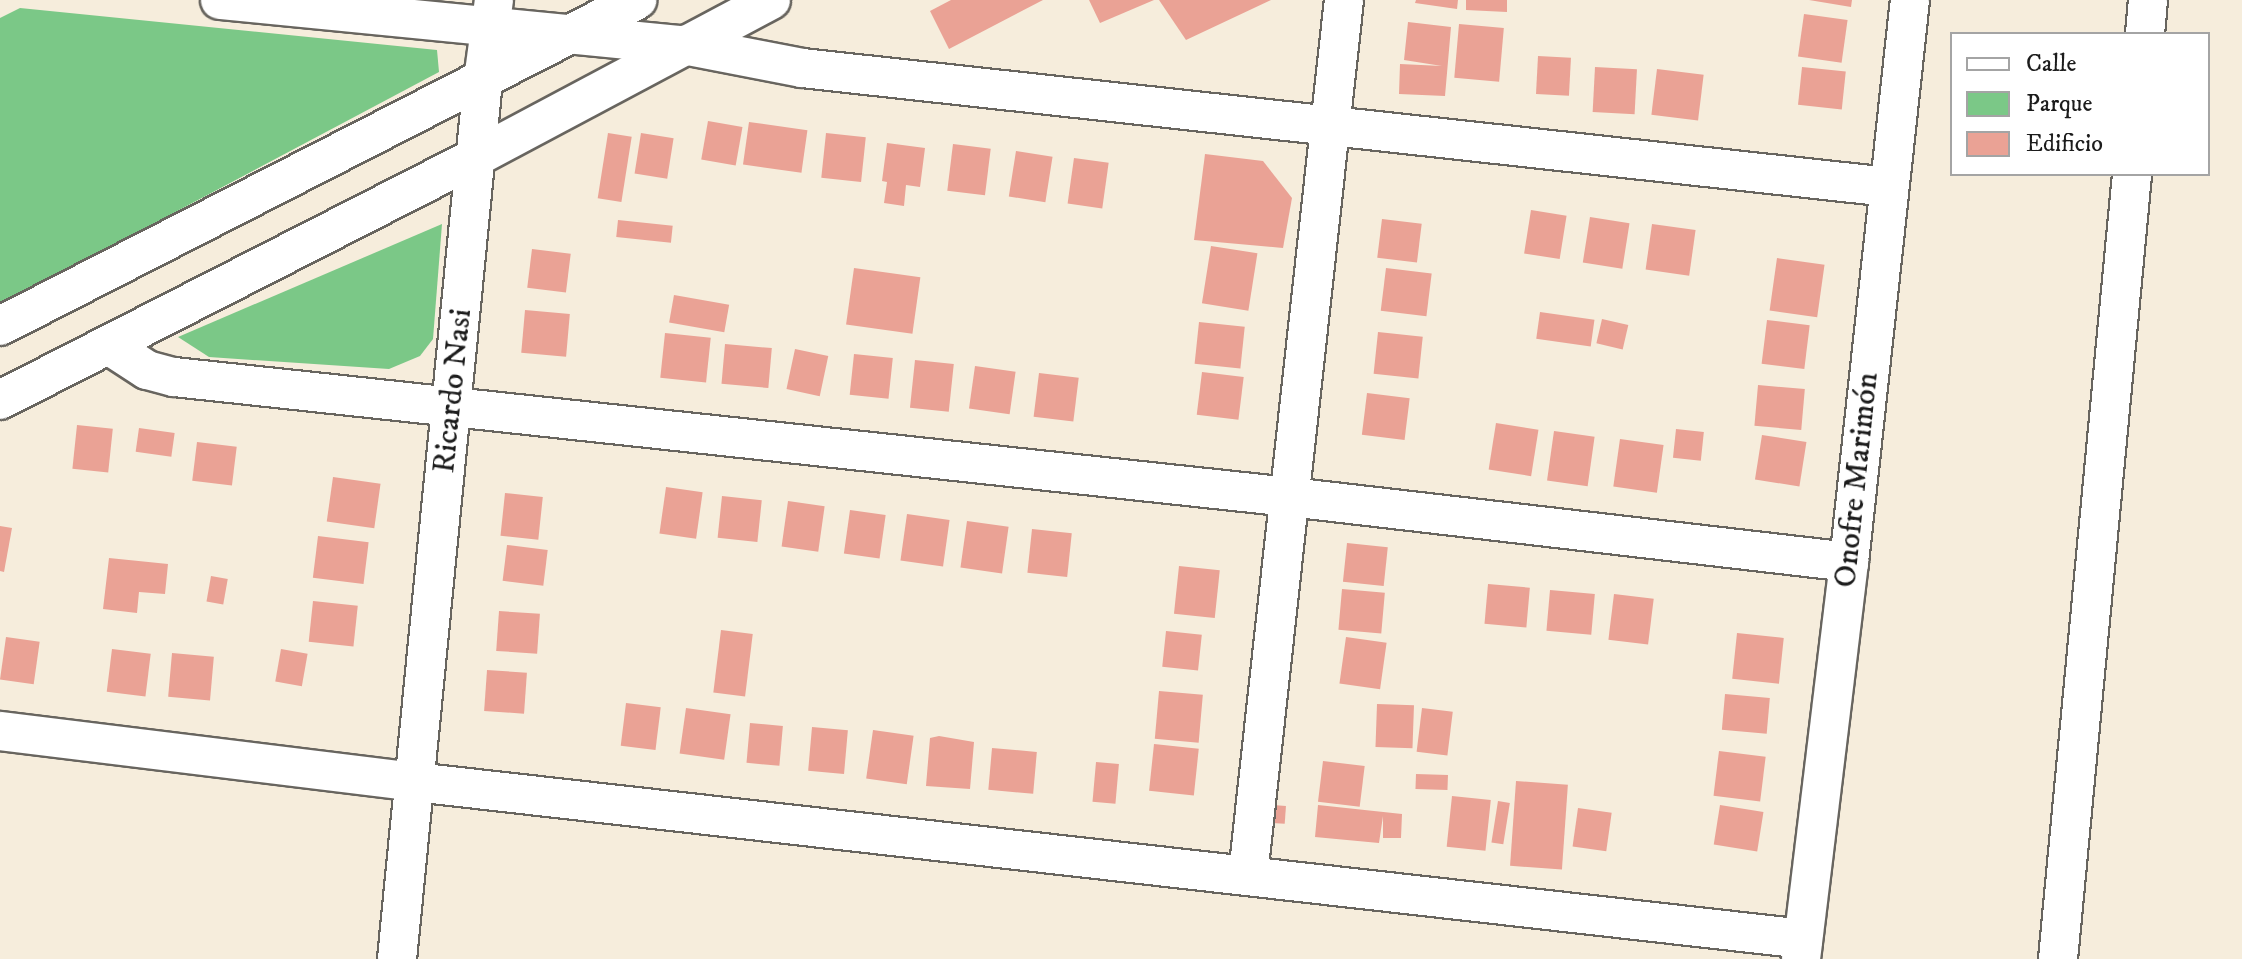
<!DOCTYPE html>
<html>
<head>
<meta charset="utf-8">
<style>
	body { margin:0 }
	#map { position:relative; width:2242px; height:959px; overflow:hidden; background:#f6eddc; font-family:"IM FELL DW Pica",serif }
	div>[style] { position:absolute }
	[style*='--x'] { left:calc(var(--x)*1px); top:calc(var(--y)*1px); width:calc(var(--w)*1px); rotate:calc(var(--a)*1deg) }
	.green>* { inset:0; background:#7bc887 }
	.building>* { inset:0; background:#eaa295; transform-origin:0 0 }
	.roads { filter:drop-shadow(2px 0 #68655f) drop-shadow(-2px 0 #68655f) drop-shadow(0 2px #68655f) drop-shadow(0 -2px #68655f) }
	.minor>* { height:38px; margin:-19px; padding:0 19px; transform-origin:19px; border-radius:19px; background:#fff }
	span { translate:-50% -50%; white-space:nowrap; text-align:center; line-height:1.15; -webkit-text-stroke:6px #fff; paint-order:stroke }
	.street-label { font-size:32px; color:#1c1c1c }
	.legend { position:absolute; left:1950px; top:32px; width:260px; height:144px; box-sizing:border-box; background:#fff; border:2px solid #a4a4a4; margin:0; padding:10px 14px; list-style:none; font-size:24px; color:#1c1c1c }
	.legend li { display:flex; align-items:center; gap:16px; height:40px }
	.legend b { width:40px; border:2px solid #a4a4a4 }
</style>
</head>
<body>
<div id="map">
	<div class="green">
		<div style="clip-path:polygon(20px 8px,437px 50px,439px 72px,0 305px,0 18px)"></div>
		<div style="clip-path:polygon(442px 224px,433px 339px,420px 356px,389px 369px,209px 357px,178px 337px)"></div>
	</div>
	<div class="building">
		<div style="clip-path:polygon(951px 0,1043px 0,949px 49px,930px 11px)"></div>
		<div style="clip-path:polygon(1089px 0,1154px 0,1100px 23px)"></div>
		<div style="clip-path:polygon(1159px 0,1271px 0,1186px 40px)"></div>
		<div style="clip-path:polygon(1416px 0,1458px 0,1457px 9px,1415px 3px)"></div>
		<div style="clip-path:polygon(1466px 0,1507px 0,1507px 12px,1466px 10px)"></div>
		<div style="clip-path:polygon(1809px 0,1852px 0,1851px 7px)"></div>
		<div style="left:1804px;top:14px;width:44px;height:43px;rotate:8deg"></div>
		<div style="clip-path:polygon(1408px 22px,1451px 27px,1445px 96px,1399px 94px,1400px 64px,1442px 66px,1404px 60px)"></div>
		<div style="left:1459px;top:24px;width:45px;height:54px;rotate:5deg"></div>
		<div style="left:1538px;top:56px;width:33px;height:38px;rotate:3deg"></div>
		<div style="left:1595px;top:67px;width:42px;height:45px;rotate:3deg"></div>
		<div style="left:1802px;top:67px;width:44px;height:38px;rotate:6deg"></div>
		<div style="left:1657px;top:69px;width:47px;height:46px;rotate:7deg"></div>
		<div style="left:708px;top:121px;width:35px;height:39px;rotate:10deg"></div>
		<div style="left:749px;top:122px;width:59px;height:43px;rotate:8deg"></div>
		<div style="left:608px;top:133px;width:24px;height:66px;rotate:9deg"></div>
		<div style="left:641px;top:133px;width:33px;height:41px;rotate:9deg"></div>
		<div style="left:826px;top:133px;width:40px;height:45px;rotate:6deg"></div>
		<div style="clip-path:polygon(887px 143px,925px 148px,920px 187px,906px 185px,904px 206px,884px 203px,887px 182px,882px 181px)"></div>
		<div style="left:953px;top:144px;width:38px;height:47px;rotate:7deg"></div>
		<div style="left:1016px;top:151px;width:37px;height:46px;rotate:9deg"></div>
		<div style="clip-path:polygon(1205px 154px,1263px 161px,1292px 198px,1283px 248px,1194px 240px)"></div>
		<div style="left:1074px;top:158px;width:35px;height:46px;rotate:8deg"></div>
		<div style="left:1531px;top:210px;width:36px;height:44px;rotate:9deg"></div>
		<div style="left:1590px;top:217px;width:40px;height:46px;rotate:9deg"></div>
		<div style="left:1382px;top:219px;width:40px;height:39px;rotate:7deg"></div>
		<div style="left:618px;top:220px;width:55px;height:17px;rotate:6deg"></div>
		<div style="left:1652px;top:224px;width:44px;height:46px;rotate:8deg"></div>
		<div style="left:1211px;top:246px;width:47px;height:58px;rotate:9deg"></div>
		<div style="left:532px;top:249px;width:39px;height:39px;rotate:7deg"></div>
		<div style="left:1777px;top:258px;width:48px;height:53px;rotate:8deg"></div>
		<div style="left:854px;top:268px;width:67px;height:57px;rotate:8deg"></div>
		<div style="left:1386px;top:268px;width:46px;height:43px;rotate:7deg"></div>
		<div style="left:674px;top:295px;width:56px;height:28px;rotate:10deg"></div>
		<div style="left:525px;top:310px;width:45px;height:43px;rotate:5deg"></div>
		<div style="left:1540px;top:312px;width:55px;height:27px;rotate:8deg"></div>
		<div style="left:1602px;top:319px;width:27px;height:25px;rotate:13deg"></div>
		<div style="left:1767px;top:320px;width:43px;height:44px;rotate:7deg"></div>
		<div style="left:1199px;top:322px;width:46px;height:42px;rotate:6deg"></div>
		<div style="left:1378px;top:332px;width:45px;height:42px;rotate:6deg"></div>
		<div style="left:665px;top:333px;width:46px;height:45px;rotate:6deg"></div>
		<div style="left:725px;top:344px;width:47px;height:40px;rotate:5deg"></div>
		<div style="left:795px;top:349px;width:34px;height:41px;rotate:12deg"></div>
		<div style="left:854px;top:354px;width:39px;height:41px;rotate:6deg"></div>
		<div style="left:915px;top:360px;width:39px;height:48px;rotate:6deg"></div>
		<div style="left:975px;top:366px;width:41px;height:43px;rotate:8deg"></div>
		<div style="left:1202px;top:372px;width:42px;height:43px;rotate:7deg"></div>
		<div style="left:1039px;top:373px;width:40px;height:44px;rotate:7deg"></div>
		<div style="left:1758px;top:385px;width:47px;height:41px;rotate:5deg"></div>
		<div style="left:1367px;top:393px;width:43px;height:42px;rotate:7deg"></div>
		<div style="left:1496px;top:423px;width:43px;height:47px;rotate:9deg"></div>
		<div style="left:77px;top:425px;width:36px;height:44px;rotate:6deg"></div>
		<div style="left:139px;top:428px;width:36px;height:24px;rotate:8deg"></div>
		<div style="left:1676px;top:429px;width:28px;height:29px;rotate:6deg"></div>
		<div style="left:1554px;top:431px;width:41px;height:50px;rotate:8deg"></div>
		<div style="left:1762px;top:435px;width:45px;height:45px;rotate:9deg"></div>
		<div style="left:1620px;top:439px;width:44px;height:48px;rotate:8deg"></div>
		<div style="left:197px;top:442px;width:40px;height:39px;rotate:7deg"></div>
		<div style="left:333px;top:477px;width:48px;height:45px;rotate:8deg"></div>
		<div style="left:666px;top:487px;width:37px;height:47px;rotate:8deg"></div>
		<div style="left:505px;top:493px;width:38px;height:43px;rotate:6deg"></div>
		<div style="left:722px;top:496px;width:40px;height:42px;rotate:6deg"></div>
		<div style="left:788px;top:501px;width:37px;height:46px;rotate:8deg"></div>
		<div style="left:850px;top:510px;width:36px;height:44px;rotate:8deg"></div>
		<div style="left:907px;top:514px;width:43px;height:47px;rotate:8deg"></div>
		<div style="left:967px;top:521px;width:42px;height:47px;rotate:8deg"></div>
		<div style="clip-path:polygon(0 526px,12px 528px,4px 572px,0 571px)"></div>
		<div style="left:1032px;top:529px;width:40px;height:44px;rotate:6deg"></div>
		<div style="left:318px;top:536px;width:51px;height:42px;rotate:7deg"></div>
		<div style="left:1347px;top:543px;width:41px;height:39px;rotate:6deg"></div>
		<div style="left:507px;top:545px;width:41px;height:36px;rotate:7deg"></div>
		<div style="clip-path:polygon(109px 558px,168px 564px,165px 594px,139px 592px,137px 613px,103px 609px)"></div>
		<div style="left:1179px;top:566px;width:41px;height:48px;rotate:6deg"></div>
		<div style="left:211px;top:576px;width:17px;height:26px;rotate:10deg"></div>
		<div style="left:1488px;top:584px;width:42px;height:40px;rotate:5deg"></div>
		<div style="left:1342px;top:589px;width:43px;height:41px;rotate:5deg"></div>
		<div style="left:1550px;top:590px;width:45px;height:41px;rotate:5deg"></div>
		<div style="left:1614px;top:594px;width:40px;height:46px;rotate:7deg"></div>
		<div style="left:313px;top:601px;width:45px;height:41px;rotate:6deg"></div>
		<div style="left:499px;top:611px;width:41px;height:40px;rotate:4deg"></div>
		<div style="left:721px;top:630px;width:32px;height:63px;rotate:7deg"></div>
		<div style="left:1166px;top:631px;width:36px;height:36px;rotate:6deg"></div>
		<div style="left:1737px;top:633px;width:47px;height:46px;rotate:6deg"></div>
		<div style="left:6px;top:637px;width:34px;height:43px;rotate:8deg"></div>
		<div style="left:1346px;top:637px;width:41px;height:47px;rotate:8deg"></div>
		<div style="left:112px;top:649px;width:39px;height:43px;rotate:7deg"></div>
		<div style="left:281px;top:649px;width:27px;height:33px;rotate:10deg"></div>
		<div style="left:172px;top:653px;width:42px;height:44px;rotate:5deg"></div>
		<div style="left:487px;top:670px;width:40px;height:41px;rotate:4deg"></div>
		<div style="left:1159px;top:691px;width:44px;height:48px;rotate:5deg"></div>
		<div style="left:1725px;top:694px;width:45px;height:36px;rotate:5deg"></div>
		<div style="left:626px;top:703px;width:35px;height:43px;rotate:7deg"></div>
		<div style="left:1377px;top:704px;width:37px;height:43px;rotate:2deg"></div>
		<div style="left:686px;top:708px;width:45px;height:46px;rotate:8deg"></div>
		<div style="left:1422px;top:708px;width:31px;height:44px;rotate:7deg"></div>
		<div style="left:750px;top:723px;width:33px;height:40px;rotate:5deg"></div>
		<div style="left:812px;top:727px;width:36px;height:44px;rotate:5deg"></div>
		<div style="left:873px;top:730px;width:41px;height:49px;rotate:8deg"></div>
		<div style="clip-path:polygon(939px 736px,974px 742px,970px 789px,926px 786px,930px 738px)"></div>
		<div style="left:1154px;top:744px;width:45px;height:47px;rotate:6deg"></div>
		<div style="left:992px;top:748px;width:45px;height:42px;rotate:5deg"></div>
		<div style="left:1719px;top:751px;width:47px;height:45px;rotate:7deg"></div>
		<div style="left:1323px;top:761px;width:42px;height:41px;rotate:7deg"></div>
		<div style="left:1096px;top:762px;width:23px;height:40px;rotate:5deg"></div>
		<div style="left:1416px;top:774px;width:32px;height:15px;rotate:2deg"></div>
		<div style="left:1516px;top:781px;width:52px;height:85px;rotate:4deg"></div>
		<div style="left:1452px;top:796px;width:39px;height:51px;rotate:6deg"></div>
		<div style="left:1498px;top:801px;width:12px;height:42px;rotate:9deg"></div>
		<div style="left:1273px;top:805px;width:13px;height:18px;rotate:4deg"></div>
		<div style="clip-path:polygon(1318px 805px,1402px 814px,1401px 838px,1383px 838px,1383px 816px,1379px 843px,1315px 837px)"></div>
		<div style="left:1720px;top:805px;width:44px;height:40px;rotate:9deg"></div>
		<div style="left:1578px;top:808px;width:34px;height:39px;rotate:8deg"></div>
	</div>
	<div class="roads">
		<div class="minor">
			<div style="--x:220;--y:0;--w:465;--a:5.6"></div>
			<div style="--x:683;--y:45;--w:121;--a:10.9"></div>
			<div style="--x:802;--y:68;--w:1093;--a:6.25"></div>
			<div style="--x:2145;--y:34;--w:34;--a:-85"></div>
			<div style="--x:0;--y:326;--w:716;--a:-27.1"></div>
			<div style="--x:110;--y:346;--w:44;--a:33"></div>
			<div style="--x:147;--y:370;--w:28;--a:15"></div>
			<div style="--x:174;--y:377;--w:1122;--a:6.14"></div>
			<div style="--x:1290;--y:497;--w:563;--a:6.63"></div>
			<div style="--x:0;--y:400;--w:534;--a:-27.04"></div>
			<div style="--x:476;--y:157;--w:334;--a:-28"></div>
			<div style="--x:0;--y:731;--w:418;--a:7"></div>
			<div style="--x:415;--y:782;--w:1397;--a:6.45"></div>
			<div style="--x:1248;--y:875;--w:880;--a:-83.74"></div>
			<div style="--x:397;--y:959;--w:883;--a:-84.41"></div>
			<div style="--x:483;--y:80;--w:81;--a:-82.2"></div>
			<div style="--x:1801;--y:959;--w:400;--a:-83.1"></div>
			<div style="--x:1849;--y:562;--w:565;--a:-83.81"></div>
			<div style="--x:2058;--y:959;--w:788;--a:-84.61"></div>
		</div>
	</div>
	<div class="street-label">
		<span style="left:453px;top:391px;rotate:-84deg">Ricardo Nasi</span>
		<span style="left:1857px;top:480px;rotate:-84deg">Onofre Marimón</span>
	</div>
	<ul class="legend">
	<li><b style="height:10px;background:#fff"></b>Calle</li>
	<li><b style="height:22px;background:#7bc887"></b>Parque</li>
	<li><b style="height:22px;background:#eaa295"></b>Edificio</li>
	</ul>
</div>
</body>
</html>
